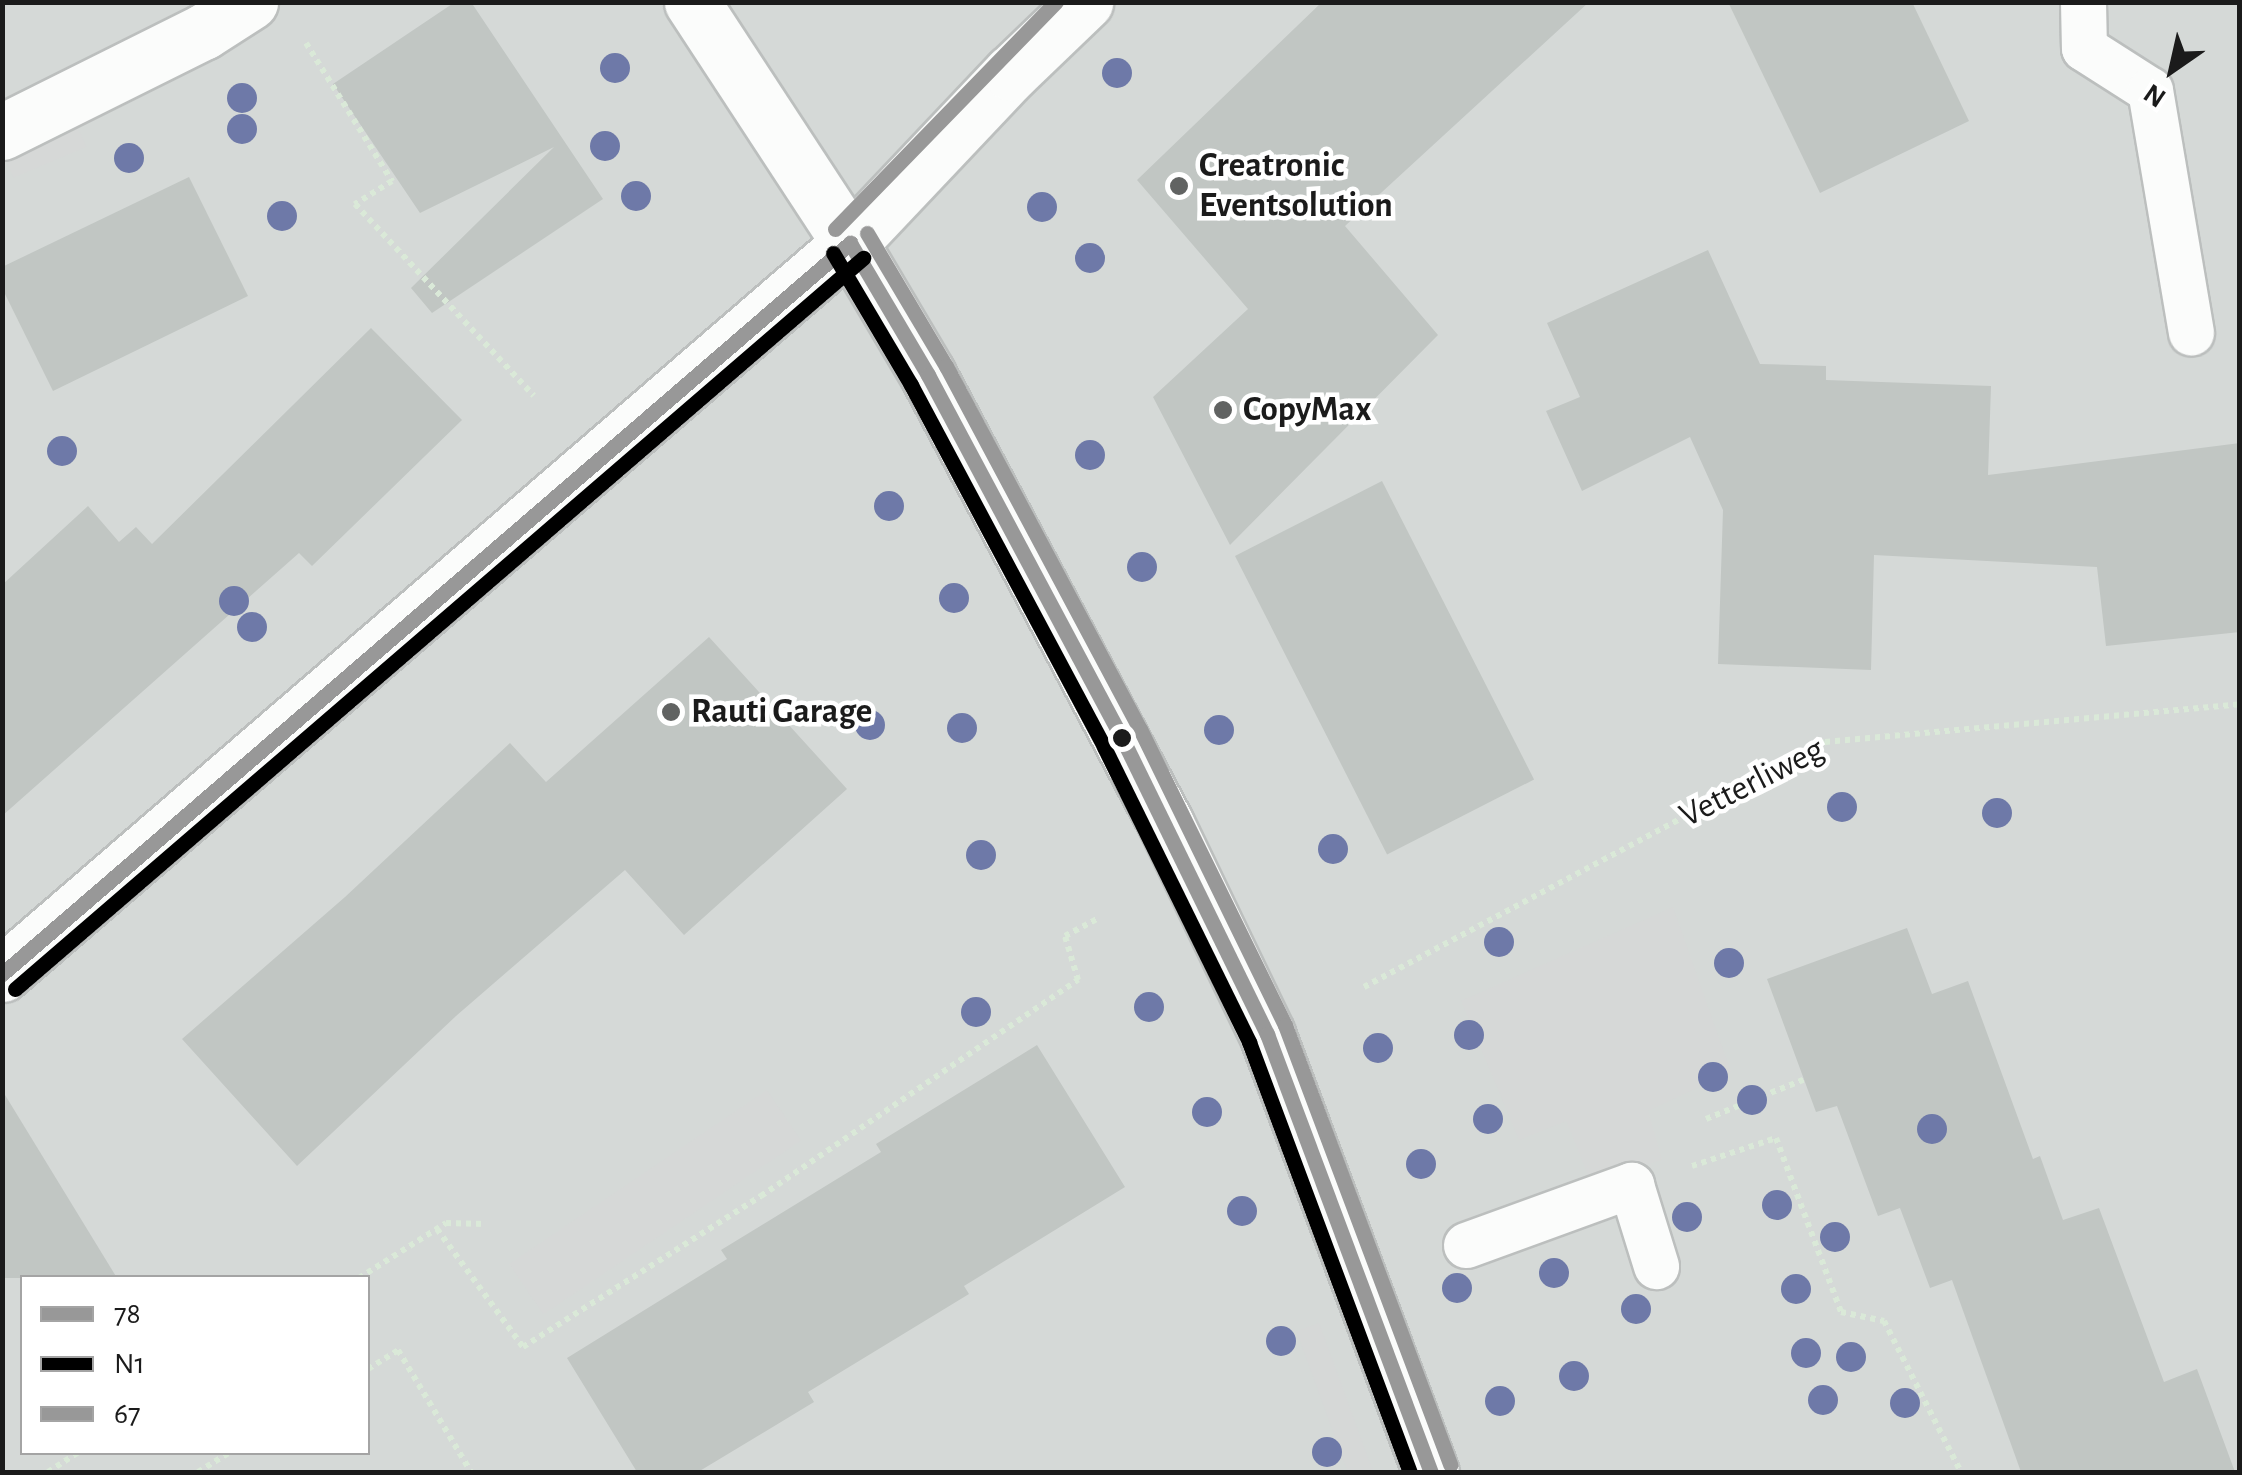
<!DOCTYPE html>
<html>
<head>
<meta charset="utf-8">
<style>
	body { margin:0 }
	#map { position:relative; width:2242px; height:1475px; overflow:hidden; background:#e4eae7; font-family:"Alegreya Sans",sans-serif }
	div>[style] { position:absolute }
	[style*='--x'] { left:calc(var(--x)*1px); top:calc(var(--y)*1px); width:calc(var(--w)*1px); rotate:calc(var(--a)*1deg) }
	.residential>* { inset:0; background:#d5d9d7 }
	.parking>* { inset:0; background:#d6d8d7; transform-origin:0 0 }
	.building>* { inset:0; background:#c1c6c3; transform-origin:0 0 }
	.path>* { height:6px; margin-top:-3px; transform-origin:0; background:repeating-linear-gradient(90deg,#dae9d8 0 5px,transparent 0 10px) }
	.roads { filter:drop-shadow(2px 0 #bcbfbe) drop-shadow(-2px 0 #bcbfbe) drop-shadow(0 2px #bcbfbe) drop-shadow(0 -2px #bcbfbe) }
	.service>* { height:45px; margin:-22.5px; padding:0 22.5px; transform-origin:22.5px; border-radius:22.5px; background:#fbfcfb }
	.minor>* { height:55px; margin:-27.5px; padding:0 27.5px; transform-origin:27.5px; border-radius:27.5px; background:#fbfcfb }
	.tertiary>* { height:55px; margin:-27.5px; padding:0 27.5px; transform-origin:27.5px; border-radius:27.5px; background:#fbfcfb }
	.bus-1>* { height:15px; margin:-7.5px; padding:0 7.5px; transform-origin:7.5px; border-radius:7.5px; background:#989898 }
	.bus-2>* { height:15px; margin:-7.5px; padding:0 7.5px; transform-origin:7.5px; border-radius:7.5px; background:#000 }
	.bus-3>* { height:15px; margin:-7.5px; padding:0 7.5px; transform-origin:7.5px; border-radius:7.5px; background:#989898 }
	.trees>* { width:30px; height:30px; margin:-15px; border-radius:50%; background:#6e79a8 }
	.dots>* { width:28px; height:28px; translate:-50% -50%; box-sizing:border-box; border:5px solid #fff; border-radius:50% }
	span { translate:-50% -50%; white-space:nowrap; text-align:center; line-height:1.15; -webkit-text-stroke:9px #fff; paint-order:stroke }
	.poi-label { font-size:35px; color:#1b1b1b; font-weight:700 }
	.left { translate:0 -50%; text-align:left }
	.street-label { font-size:35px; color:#1b1b1b }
	.frame { position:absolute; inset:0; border:5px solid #1b1b1b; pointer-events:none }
	.legend { position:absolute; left:20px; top:1275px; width:350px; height:180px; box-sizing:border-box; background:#fff; border:2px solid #a4a4a4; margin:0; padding:12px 18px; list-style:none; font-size:30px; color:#1b1b1b }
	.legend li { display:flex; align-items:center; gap:20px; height:50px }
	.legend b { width:50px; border:2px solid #a4a4a4 }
	.north { position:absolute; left:2122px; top:20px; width:100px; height:100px; -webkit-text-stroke:8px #fff; paint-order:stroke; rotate:214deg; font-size:28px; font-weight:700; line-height:40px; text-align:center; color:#1b1b1b }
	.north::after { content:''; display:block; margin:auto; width:35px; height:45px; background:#1b1b1b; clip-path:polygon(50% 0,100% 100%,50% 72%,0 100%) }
</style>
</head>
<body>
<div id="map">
	<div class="residential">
		<div style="clip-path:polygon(evenodd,3px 3px,2239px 3px,2239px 1472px,3px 1472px,3px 3px,22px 1278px,368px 1278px,368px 1452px,22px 1452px,22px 1278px)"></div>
	</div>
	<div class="parking">
		<div style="left:76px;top:123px;width:26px;height:79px;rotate:67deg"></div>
		<div style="clip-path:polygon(1673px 907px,1731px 1072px,1648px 1111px,1662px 1160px,1590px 1181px,1566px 1121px,1519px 1140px,1461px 1001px)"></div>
		<div style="left:767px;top:1090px;width:61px;height:311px;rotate:56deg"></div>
		<div style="left:1319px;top:1323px;width:158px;height:24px;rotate:70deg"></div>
	</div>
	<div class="building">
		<div style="clip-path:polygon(455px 2px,471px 2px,603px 199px,432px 313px,411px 288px,554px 147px,420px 213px,333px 84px)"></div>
		<div style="clip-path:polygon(1322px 2px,1589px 2px,1345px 226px,1438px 335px,1230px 545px,1153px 397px,1248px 309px,1137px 180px)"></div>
		<div style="clip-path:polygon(1728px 2px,1912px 2px,1969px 121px,1820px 193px)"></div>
		<div style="clip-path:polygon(189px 177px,248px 296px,53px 391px,2px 288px,2px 267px)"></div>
		<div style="clip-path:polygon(1708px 250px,1760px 364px,1826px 366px,1826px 380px,1991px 386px,1988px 475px,2240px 443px,2240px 632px,2106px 646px,2097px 567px,1874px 555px,1871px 670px,1718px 664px,1723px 510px,1690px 437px,1582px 491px,1546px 411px,1580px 397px,1547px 323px)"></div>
		<div style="clip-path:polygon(371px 328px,462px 420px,312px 566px,299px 553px,2px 816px,2px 585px,88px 506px,119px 542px,136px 527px,152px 544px)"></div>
		<div style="left:1382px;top:481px;width:335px;height:165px;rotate:63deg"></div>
		<div style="clip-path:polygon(709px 637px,847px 789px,684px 935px,625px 870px,456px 1016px,297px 1166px,182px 1039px,345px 897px,510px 743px,546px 782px)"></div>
		<div style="clip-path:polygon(1907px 928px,1932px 994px,1968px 981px,2033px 1159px,2040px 1156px,2063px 1220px,2099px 1208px,2164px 1382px,2197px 1369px,2235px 1472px,2021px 1472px,1952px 1280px,1930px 1288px,1900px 1208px,1878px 1216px,1837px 1106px,1816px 1112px,1767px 979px)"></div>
		<div style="clip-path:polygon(1037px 1045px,1125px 1187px,964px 1286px,969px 1294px,808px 1392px,814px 1402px,698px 1472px,637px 1472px,567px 1358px,727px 1259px,721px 1250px,881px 1152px,876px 1144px)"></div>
		<div style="clip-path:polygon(2px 1090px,117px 1278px,2px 1278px)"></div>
	</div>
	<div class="path">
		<div style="--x:306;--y:43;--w:163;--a:58.1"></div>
		<div style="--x:392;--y:181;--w:44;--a:148.1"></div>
		<div style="--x:355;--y:204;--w:262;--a:47"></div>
		<div style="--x:1364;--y:987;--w:522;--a:-27.99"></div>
		<div style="--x:1825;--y:742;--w:417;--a:-5.2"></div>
		<div style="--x:1706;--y:1119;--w:107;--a:-22"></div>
		<div style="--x:1692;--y:1166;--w:89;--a:-18.4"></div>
		<div style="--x:1776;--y:1138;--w:186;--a:69.5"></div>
		<div style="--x:1841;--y:1312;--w:44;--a:11.8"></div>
		<div style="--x:1884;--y:1321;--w:169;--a:63"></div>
		<div style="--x:437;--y:1229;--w:146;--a:53.9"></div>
		<div style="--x:523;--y:1347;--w:282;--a:-32.4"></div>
		<div style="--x:761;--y:1196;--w:384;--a:-34.3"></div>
		<div style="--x:1078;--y:980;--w:46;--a:-106.5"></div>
		<div style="--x:1065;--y:936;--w:38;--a:-28"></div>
		<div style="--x:359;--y:1278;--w:103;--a:-32.3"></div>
		<div style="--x:446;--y:1223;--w:40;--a:1.4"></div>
		<div style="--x:368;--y:1369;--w:36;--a:-32"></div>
		<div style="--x:398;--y:1350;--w:142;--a:59.1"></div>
		<div style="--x:48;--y:1472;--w:37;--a:-33"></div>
		<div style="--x:198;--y:1472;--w:38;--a:-32"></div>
	</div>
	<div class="roads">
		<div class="service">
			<div style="--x:2083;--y:2;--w:46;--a:88.8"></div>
			<div style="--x:2084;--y:48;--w:78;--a:32.5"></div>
			<div style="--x:2150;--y:90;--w:246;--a:80.4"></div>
			<div style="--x:1466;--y:1245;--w:176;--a:-20"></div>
			<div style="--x:1631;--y:1185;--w:85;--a:72.8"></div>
		</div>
		<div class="minor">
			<div style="--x:2;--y:132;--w:225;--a:-26.5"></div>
			<div style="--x:203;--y:32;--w:56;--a:-32.6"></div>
		</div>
		<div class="tertiary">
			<div style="--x:692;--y:2;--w:288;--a:56.8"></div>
			<div style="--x:850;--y:243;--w:153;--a:59.4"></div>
			<div style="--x:928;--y:375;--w:508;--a:62.07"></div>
			<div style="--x:1166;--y:824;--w:233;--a:64.3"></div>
			<div style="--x:1267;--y:1034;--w:468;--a:69.5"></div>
			<div style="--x:2;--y:974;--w:1120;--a:-40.76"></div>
			<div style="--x:850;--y:243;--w:234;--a:-46.6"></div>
			<div style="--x:1011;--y:73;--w:103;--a:-43.8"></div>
		</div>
	</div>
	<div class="bus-1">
		<div style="--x:850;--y:243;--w:153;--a:59.4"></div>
		<div style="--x:928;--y:375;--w:412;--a:61.9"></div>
		<div style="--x:1122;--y:738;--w:330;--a:63.9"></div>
		<div style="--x:1267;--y:1034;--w:468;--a:69.5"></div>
		<div style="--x:2;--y:974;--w:1120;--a:-40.76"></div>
	</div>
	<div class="bus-2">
		<div style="--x:833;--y:253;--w:153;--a:59.4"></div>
		<div style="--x:911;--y:385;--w:410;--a:61.9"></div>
		<div style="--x:1104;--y:747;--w:329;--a:63.8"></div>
		<div style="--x:1249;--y:1042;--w:459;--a:69.5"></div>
		<div style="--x:15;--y:989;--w:1120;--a:-40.76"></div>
	</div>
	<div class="bus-3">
		<div style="--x:835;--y:229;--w:317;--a:-45.8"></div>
		<div style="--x:867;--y:233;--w:155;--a:59.3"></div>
		<div style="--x:946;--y:366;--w:412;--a:61.9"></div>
		<div style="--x:1140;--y:729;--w:330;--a:63.9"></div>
		<div style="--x:1285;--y:1025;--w:470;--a:69.4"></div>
	</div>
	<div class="trees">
		<div style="left:615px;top:68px"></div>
		<div style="left:1117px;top:73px"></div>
		<div style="left:242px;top:98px"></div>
		<div style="left:242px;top:129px"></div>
		<div style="left:605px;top:146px"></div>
		<div style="left:129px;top:158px"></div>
		<div style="left:636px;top:196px"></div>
		<div style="left:1042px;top:207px"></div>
		<div style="left:282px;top:216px"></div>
		<div style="left:1090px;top:258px"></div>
		<div style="left:62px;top:451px"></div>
		<div style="left:1090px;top:455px"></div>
		<div style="left:889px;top:506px"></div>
		<div style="left:1142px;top:567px"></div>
		<div style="left:954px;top:598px"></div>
		<div style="left:234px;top:601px"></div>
		<div style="left:252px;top:627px"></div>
		<div style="left:870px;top:725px"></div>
		<div style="left:962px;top:728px"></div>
		<div style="left:1219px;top:730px"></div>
		<div style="left:1842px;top:807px"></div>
		<div style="left:1997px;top:813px"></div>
		<div style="left:1333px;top:849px"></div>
		<div style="left:981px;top:855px"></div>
		<div style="left:1499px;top:942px"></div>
		<div style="left:1729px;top:963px"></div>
		<div style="left:1149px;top:1007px"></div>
		<div style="left:976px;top:1012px"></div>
		<div style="left:1469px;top:1035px"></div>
		<div style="left:1378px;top:1048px"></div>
		<div style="left:1713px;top:1077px"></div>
		<div style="left:1752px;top:1100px"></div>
		<div style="left:1207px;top:1112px"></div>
		<div style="left:1488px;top:1119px"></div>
		<div style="left:1932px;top:1129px"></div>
		<div style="left:1421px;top:1164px"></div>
		<div style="left:1777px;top:1205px"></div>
		<div style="left:1242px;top:1211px"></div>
		<div style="left:1687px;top:1217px"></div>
		<div style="left:1835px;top:1237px"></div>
		<div style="left:1554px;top:1273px"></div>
		<div style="left:1457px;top:1288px"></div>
		<div style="left:1796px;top:1289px"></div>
		<div style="left:1636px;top:1309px"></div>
		<div style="left:1281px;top:1341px"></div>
		<div style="left:1806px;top:1353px"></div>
		<div style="left:1851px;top:1357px"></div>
		<div style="left:1574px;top:1376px"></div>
		<div style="left:1823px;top:1400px"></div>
		<div style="left:1500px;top:1401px"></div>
		<div style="left:1905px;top:1403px"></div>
		<div style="left:1327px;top:1452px"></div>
	</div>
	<div class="dots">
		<div style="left:1179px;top:186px;background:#616362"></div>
		<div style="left:1223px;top:410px;background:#616362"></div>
		<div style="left:671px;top:712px;background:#616362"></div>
		<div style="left:1122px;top:738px;background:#1b1b1b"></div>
	</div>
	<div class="poi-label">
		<span class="left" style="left:1199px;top:186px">Creatronic<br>Eventsolution</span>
		<span class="left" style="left:1243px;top:410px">CopyMax</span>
		<span class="left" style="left:691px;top:712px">Rauti Garage</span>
	</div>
	<div class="street-label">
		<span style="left:1752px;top:783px;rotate:-27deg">Vetterliweg</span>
	</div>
	<div class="frame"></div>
	<ul class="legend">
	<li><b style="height:12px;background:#989898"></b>78</li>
	<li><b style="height:12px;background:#000"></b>N1</li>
	<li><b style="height:12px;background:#989898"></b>67</li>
	</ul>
	<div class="north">N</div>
</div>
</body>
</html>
